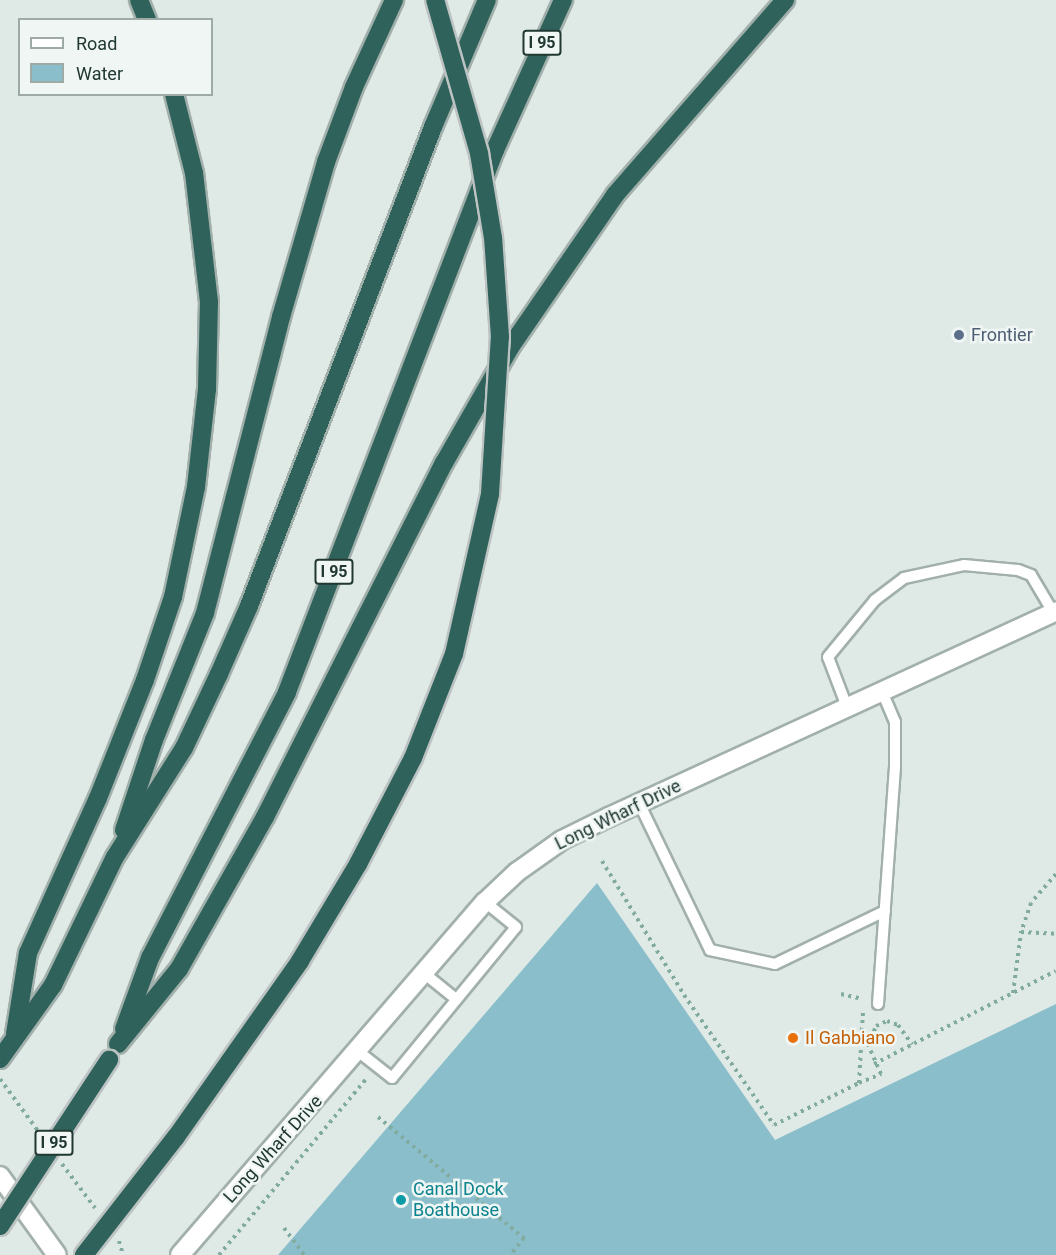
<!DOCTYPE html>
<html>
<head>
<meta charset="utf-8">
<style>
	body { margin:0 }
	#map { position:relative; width:1056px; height:1255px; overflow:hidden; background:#dfe9e5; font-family:Roboto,sans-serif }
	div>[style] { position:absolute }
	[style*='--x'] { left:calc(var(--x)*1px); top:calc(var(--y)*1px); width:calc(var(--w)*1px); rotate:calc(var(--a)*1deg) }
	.water>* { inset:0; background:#8abecb }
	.path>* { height:4px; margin-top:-2px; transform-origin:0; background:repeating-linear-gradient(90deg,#82aba0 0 3px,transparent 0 7.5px) }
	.roads { filter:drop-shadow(2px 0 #a2b0ac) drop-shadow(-2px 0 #a2b0ac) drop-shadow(0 2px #a2b0ac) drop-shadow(0 -2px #a2b0ac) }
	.service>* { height:10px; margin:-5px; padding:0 5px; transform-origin:5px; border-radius:5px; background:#fff }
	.tertiary>* { height:18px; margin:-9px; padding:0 9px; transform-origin:9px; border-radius:9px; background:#fff }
	.secondary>* { height:18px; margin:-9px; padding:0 9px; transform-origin:9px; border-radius:9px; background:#fff }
	.motorway>* { height:18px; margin:-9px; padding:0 9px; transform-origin:9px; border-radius:9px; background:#2f625a }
	.bridges { filter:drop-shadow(2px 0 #bcc3c2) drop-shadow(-2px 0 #bcc3c2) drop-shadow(0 2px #bcc3c2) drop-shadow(0 -2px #bcc3c2) }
	.motorway-bridge>* { height:18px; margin:-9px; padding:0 9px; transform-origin:9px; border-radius:9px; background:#2f625a }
	.dots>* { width:16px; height:16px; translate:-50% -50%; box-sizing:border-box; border:3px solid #eff6f3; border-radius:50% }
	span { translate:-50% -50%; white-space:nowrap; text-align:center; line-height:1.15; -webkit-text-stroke:5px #eff6f3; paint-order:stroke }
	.shield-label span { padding:2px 4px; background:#eff6f3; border:2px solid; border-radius:4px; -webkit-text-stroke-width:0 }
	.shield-label { font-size:16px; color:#213833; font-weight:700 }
	.service-label { font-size:18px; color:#4e5e75 }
	.left { translate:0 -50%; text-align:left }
	.street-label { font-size:18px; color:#213833 }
	.food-label { font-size:18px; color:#c56008 }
	.culture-label { font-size:18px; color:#0d838f }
	.legend { position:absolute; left:18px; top:18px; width:195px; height:78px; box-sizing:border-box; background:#eff6f3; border:2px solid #9daaa6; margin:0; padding:8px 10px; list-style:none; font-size:18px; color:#213833 }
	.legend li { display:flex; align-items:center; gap:12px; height:30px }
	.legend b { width:30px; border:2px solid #9daaa6 }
</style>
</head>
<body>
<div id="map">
	<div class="water">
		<div style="clip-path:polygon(597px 883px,775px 1140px,1056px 1004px,1056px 1255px,278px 1255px)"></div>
	</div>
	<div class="path">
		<div style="--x:602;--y:861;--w:157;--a:58.5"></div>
		<div style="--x:684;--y:995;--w:158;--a:55.3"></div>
		<div style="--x:774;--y:1125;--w:95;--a:-26.3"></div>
		<div style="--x:859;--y:1083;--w:72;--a:-86.8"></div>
		<div style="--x:1056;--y:874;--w:38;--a:131"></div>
		<div style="--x:1031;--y:903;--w:31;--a:109"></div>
		<div style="--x:1021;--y:932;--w:35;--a:3"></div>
		<div style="--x:1013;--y:993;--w:62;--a:-82.5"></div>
		<div style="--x:841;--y:994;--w:22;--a:13"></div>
		<div style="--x:874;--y:1064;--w:204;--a:-27.1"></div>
		<div style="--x:0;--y:1079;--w:64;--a:53.8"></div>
		<div style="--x:859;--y:1083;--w:24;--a:-22"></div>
		<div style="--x:881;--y:1074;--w:32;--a:-114"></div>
		<div style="--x:868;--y:1045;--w:21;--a:-67"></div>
		<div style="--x:876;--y:1026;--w:12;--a:-24"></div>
		<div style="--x:887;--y:1021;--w:12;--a:20"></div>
		<div style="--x:898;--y:1025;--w:24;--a:54"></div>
		<div style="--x:378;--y:1117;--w:190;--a:39.7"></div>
		<div style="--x:524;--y:1238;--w:22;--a:129"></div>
		<div style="--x:62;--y:1164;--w:55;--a:53.1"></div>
		<div style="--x:284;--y:1228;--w:34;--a:53"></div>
		<div style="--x:119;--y:1241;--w:15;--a:74"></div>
		<div style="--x:219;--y:1255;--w:232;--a:-50.1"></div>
	</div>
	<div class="roads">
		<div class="service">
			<div style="--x:847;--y:707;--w:53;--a:-110.8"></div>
			<div style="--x:828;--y:657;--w:74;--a:-50.5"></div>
			<div style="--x:875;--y:600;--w:36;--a:-37"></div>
			<div style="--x:904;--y:578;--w:61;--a:-12.2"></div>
			<div style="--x:964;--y:565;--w:54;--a:5.3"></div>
			<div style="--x:1018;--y:570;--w:14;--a:21"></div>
			<div style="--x:1031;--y:575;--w:43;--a:59.3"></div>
			<div style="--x:639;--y:803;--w:163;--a:64.2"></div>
			<div style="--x:710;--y:950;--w:66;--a:12.2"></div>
			<div style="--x:775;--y:964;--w:122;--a:-25.7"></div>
			<div style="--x:425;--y:974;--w:40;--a:39"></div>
			<div style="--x:878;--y:1004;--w:239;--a:-85.9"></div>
			<div style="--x:895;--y:766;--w:44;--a:-90"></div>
			<div style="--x:895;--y:722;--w:34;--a:-113"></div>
			<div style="--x:359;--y:1052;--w:42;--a:38.2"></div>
			<div style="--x:392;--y:1078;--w:195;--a:-50.6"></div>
			<div style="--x:516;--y:927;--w:40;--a:-141"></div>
		</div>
		<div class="tertiary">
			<div style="--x:0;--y:1176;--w:97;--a:54.2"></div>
		</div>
		<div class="secondary">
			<div style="--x:180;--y:1255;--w:467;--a:-49.2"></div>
			<div style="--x:485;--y:902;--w:44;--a:-43.2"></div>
			<div style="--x:517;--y:872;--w:55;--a:-35.4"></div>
			<div style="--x:562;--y:840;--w:52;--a:-26.1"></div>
			<div style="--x:609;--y:817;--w:492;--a:-24.7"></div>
		</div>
		<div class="motorway">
			<div style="--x:139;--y:0;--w:22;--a:68"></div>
			<div style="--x:124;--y:830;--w:95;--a:-71.6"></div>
			<div style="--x:154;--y:740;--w:137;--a:-68.1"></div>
			<div style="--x:205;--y:613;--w:306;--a:-75.6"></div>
			<div style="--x:281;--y:317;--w:161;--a:-73.8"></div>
			<div style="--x:326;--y:162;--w:80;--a:-69.5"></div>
			<div style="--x:354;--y:87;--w:96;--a:-65.3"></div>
			<div style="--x:124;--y:1029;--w:76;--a:-69.9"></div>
			<div style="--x:150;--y:958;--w:299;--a:-62.7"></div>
			<div style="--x:287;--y:692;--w:581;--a:-69.01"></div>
			<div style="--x:495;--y:150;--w:165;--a:-65.6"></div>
			<div style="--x:15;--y:1034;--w:82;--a:-80.9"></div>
			<div style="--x:28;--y:953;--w:170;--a:-65.7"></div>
			<div style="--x:98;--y:798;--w:127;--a:-68.3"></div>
			<div style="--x:145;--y:680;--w:88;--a:-71.4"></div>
			<div style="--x:173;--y:597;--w:112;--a:-78.2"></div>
			<div style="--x:196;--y:487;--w:99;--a:-83.6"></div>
			<div style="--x:207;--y:389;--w:87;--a:-88.7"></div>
			<div style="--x:209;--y:302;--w:130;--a:-96.6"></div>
			<div style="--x:194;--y:173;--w:81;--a:-104.2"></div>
			<div style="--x:118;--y:1044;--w:97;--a:-50.9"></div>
			<div style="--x:179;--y:969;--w:175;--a:-60.5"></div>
			<div style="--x:265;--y:817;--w:397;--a:-63.2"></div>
			<div style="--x:444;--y:463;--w:135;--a:-60.2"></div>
			<div style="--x:511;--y:346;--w:183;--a:-55.4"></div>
			<div style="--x:615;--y:195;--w:259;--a:-48.9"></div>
			<div style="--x:0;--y:1059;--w:91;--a:-54.4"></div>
			<div style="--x:53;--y:985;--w:142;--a:-64.2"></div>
			<div style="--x:115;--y:857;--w:129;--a:-57.7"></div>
			<div style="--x:184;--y:748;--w:82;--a:-64.7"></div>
			<div style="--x:219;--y:674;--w:74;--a:-66.2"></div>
			<div style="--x:249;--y:606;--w:513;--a:-68.99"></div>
			<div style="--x:433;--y:127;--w:138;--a:-67"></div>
		</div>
	</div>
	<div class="bridges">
		<div class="motorway-bridge">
			<div style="--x:0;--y:1226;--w:199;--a:-56.7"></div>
			<div style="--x:84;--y:1255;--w:150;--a:-52.1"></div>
			<div style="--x:176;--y:1137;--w:215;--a:-54.8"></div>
			<div style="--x:300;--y:961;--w:113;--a:-59.1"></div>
			<div style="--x:358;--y:864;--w:119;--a:-62.6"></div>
			<div style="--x:413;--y:758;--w:112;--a:-68.5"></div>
			<div style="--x:454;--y:654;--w:164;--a:-77.3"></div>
			<div style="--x:490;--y:494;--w:157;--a:-86.4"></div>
			<div style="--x:500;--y:337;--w:99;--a:-94"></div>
			<div style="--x:493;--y:238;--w:86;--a:-99.4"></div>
			<div style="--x:479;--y:153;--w:159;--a:-106"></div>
		</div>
	</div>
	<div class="dots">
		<div style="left:959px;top:335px;background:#5c6f8a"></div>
		<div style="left:793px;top:1038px;background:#e8710a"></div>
		<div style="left:401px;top:1200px;background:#0f9aa8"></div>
	</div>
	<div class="shield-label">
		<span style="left:542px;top:43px">I 95</span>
		<span style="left:334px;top:572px">I 95</span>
		<span style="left:54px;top:1143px">I 95</span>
	</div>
	<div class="service-label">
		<span class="left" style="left:971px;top:335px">Frontier</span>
	</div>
	<div class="street-label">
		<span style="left:618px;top:815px;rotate:-26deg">Long Wharf Drive</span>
		<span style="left:273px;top:1149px;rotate:-48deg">Long Wharf Drive</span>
	</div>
	<div class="food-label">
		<span class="left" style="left:805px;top:1038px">Il Gabbiano</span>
	</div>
	<div class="culture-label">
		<span class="left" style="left:413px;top:1200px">Canal Dock<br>Boathouse</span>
	</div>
	<ul class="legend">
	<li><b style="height:8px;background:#fff"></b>Road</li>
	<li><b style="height:16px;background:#8abecb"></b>Water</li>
	</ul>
</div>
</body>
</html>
